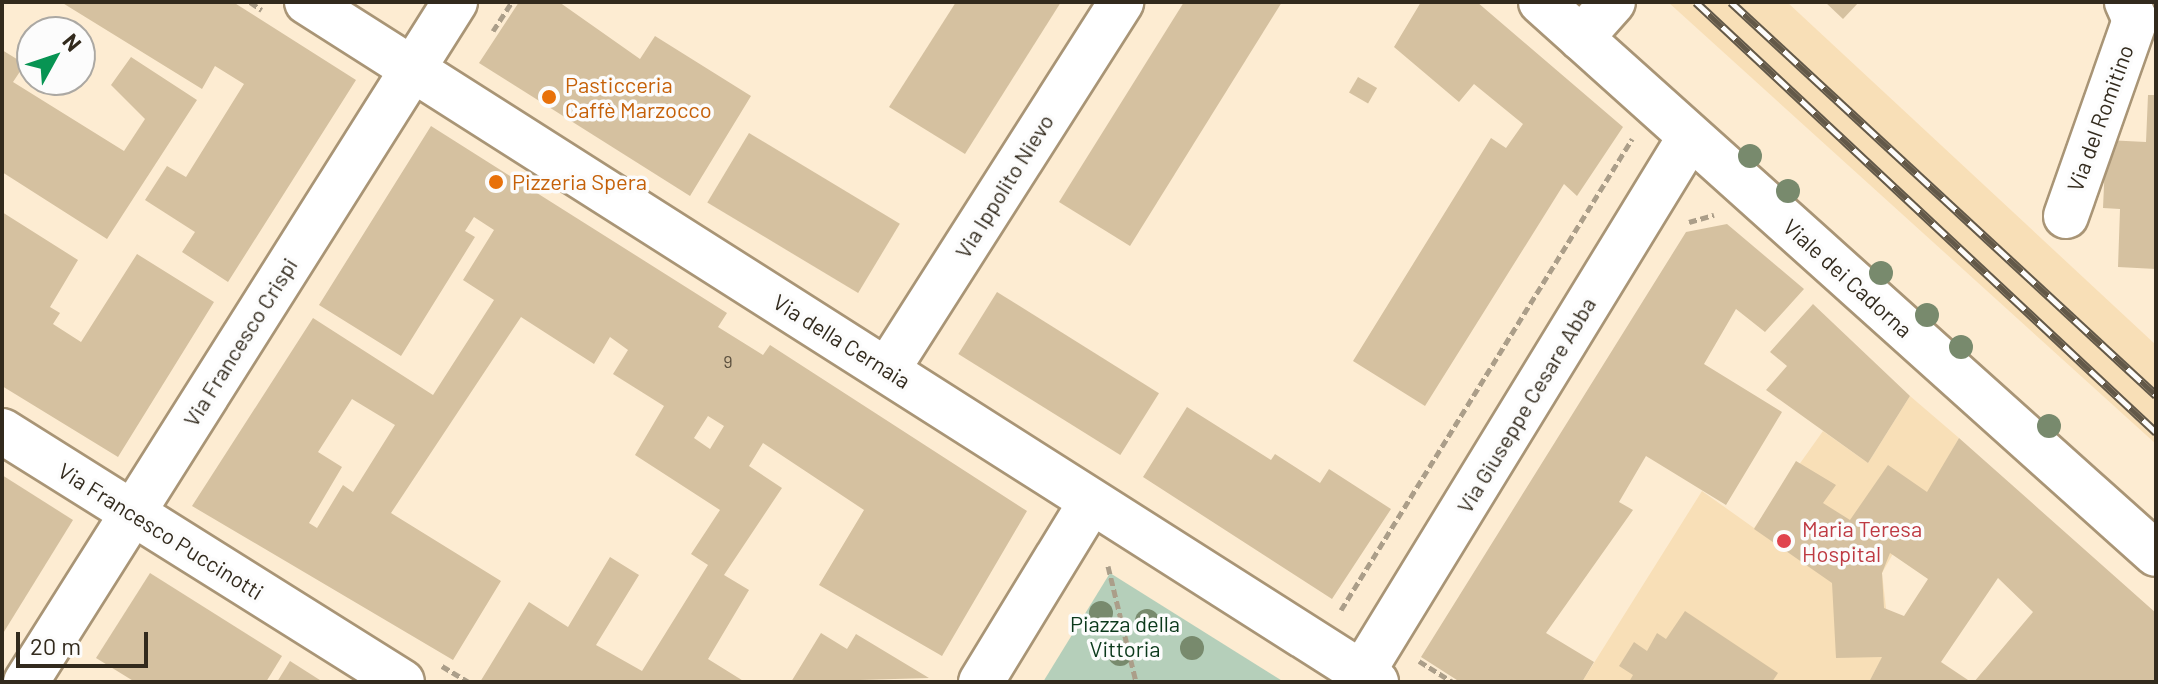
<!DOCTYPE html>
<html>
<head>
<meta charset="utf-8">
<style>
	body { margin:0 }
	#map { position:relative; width:2158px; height:684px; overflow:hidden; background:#fdecd2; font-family:Barlow,sans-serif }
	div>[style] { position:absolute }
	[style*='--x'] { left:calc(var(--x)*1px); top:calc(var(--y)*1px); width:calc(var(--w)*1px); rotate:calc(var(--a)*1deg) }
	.built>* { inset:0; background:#f8dfb7 }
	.green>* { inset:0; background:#b5cfba }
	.building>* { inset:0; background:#d5c1a0; transform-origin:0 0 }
	.path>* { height:5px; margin-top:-2.5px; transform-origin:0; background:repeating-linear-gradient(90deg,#ab9e89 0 8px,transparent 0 12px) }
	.roads { filter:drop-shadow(2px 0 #a99576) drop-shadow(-2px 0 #a99576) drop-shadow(0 2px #a99576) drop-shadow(0 -2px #a99576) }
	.minor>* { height:44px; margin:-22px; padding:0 22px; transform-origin:22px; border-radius:22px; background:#fff }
	.rail>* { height:9px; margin-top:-4.5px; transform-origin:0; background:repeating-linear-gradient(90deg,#fcfcfc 0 18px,#635949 0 36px); box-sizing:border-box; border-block:2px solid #635949 }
	.trees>* { width:24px; height:24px; margin:-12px; border-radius:50%; background:#788a6d }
	.dots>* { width:22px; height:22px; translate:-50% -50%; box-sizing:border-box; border:4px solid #fcfcfc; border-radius:50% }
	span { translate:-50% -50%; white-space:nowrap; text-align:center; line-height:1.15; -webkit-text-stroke:7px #fcfcfc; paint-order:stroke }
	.number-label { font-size:18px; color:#5b503e }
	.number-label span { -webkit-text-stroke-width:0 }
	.food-label { font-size:22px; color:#c56008 }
	.left { translate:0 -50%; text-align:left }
	.street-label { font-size:22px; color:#322a1d }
	.health-label { font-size:22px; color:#be3a42 }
	.park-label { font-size:22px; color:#0b391b }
	.frame { position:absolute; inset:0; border:4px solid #322a1d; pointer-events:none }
	.north { position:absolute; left:16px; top:16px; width:80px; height:80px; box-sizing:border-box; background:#fcfcfc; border:2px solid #aba8a3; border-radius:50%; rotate:50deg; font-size:22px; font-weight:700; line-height:32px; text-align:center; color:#322a1d }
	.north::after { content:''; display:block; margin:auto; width:28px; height:36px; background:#079453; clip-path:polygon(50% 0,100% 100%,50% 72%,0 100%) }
	.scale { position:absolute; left:16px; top:632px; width:132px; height:36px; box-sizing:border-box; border:4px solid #322a1d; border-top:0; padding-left:10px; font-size:24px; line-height:28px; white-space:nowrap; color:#322a1d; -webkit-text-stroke:6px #fcfcfc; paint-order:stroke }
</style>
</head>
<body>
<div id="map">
	<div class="built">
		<div style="clip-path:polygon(1668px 2px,1787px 2px,2156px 345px,2156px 444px)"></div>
		<div style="clip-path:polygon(1910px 396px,1959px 438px,1882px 573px,1890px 643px,1869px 682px,1582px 682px,1702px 491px,1754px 528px,1823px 431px,1868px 463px)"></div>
	</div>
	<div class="green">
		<div style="clip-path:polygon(1110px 573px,1284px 682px,1043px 682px)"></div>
	</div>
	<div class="building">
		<div style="clip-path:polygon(61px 2px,233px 2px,356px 80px,228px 282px,182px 252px,195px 232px,145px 200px,167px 166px,186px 177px,244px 84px,215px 66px,202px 89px)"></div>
		<div style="clip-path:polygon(519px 2px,559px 2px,640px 59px,655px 36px,751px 96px,690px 196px,479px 63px)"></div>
		<div style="clip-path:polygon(956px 2px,1061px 2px,965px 154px,889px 107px)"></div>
		<div style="clip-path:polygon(1184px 2px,1282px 2px,1130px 246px,1059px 202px)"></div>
		<div style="clip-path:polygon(1421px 2px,1477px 2px,1623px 127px,1577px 196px,1564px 184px,1425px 406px,1353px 361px,1491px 138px,1506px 148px,1523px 124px,1474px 84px,1459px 102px,1394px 47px)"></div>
		<div style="clip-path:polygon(1825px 2px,1859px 2px,1843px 19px)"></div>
		<div style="clip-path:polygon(2px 50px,25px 64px,13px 82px,124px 151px,145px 119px,111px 85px,131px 57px,197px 100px,107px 239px,2px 172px)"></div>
		<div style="left:1358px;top:77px;width:22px;height:18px;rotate:30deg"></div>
		<div style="clip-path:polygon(2148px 95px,2156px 95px,2156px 269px,2118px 267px,2120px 209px,2103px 208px,2106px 140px,2146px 142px)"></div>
		<div style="clip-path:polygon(evenodd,431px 126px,727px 313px,718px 327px,763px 355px,770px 345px,1027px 511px,942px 656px,819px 585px,864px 510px,763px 443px,749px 466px,782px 488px,724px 575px,749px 590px,708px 659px,745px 682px,480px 682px,529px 602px,568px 627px,610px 557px,639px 575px,596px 645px,642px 671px,708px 565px,691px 554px,720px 510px,635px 455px,664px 406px,613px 374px,628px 350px,610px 337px,594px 364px,521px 317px,391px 513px,501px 581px,453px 660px,192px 506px,313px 318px,433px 395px,494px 300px,463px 280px,494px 230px,474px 217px,465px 231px,475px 237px,401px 356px,319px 305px,431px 126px,352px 399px,395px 425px,353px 492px,343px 485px,317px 528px,309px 523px,342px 467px,318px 452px,352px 399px,431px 126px,708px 416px,724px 426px,710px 449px,694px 438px,708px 416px)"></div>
		<div style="left:749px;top:133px;width:176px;height:81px;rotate:31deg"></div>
		<div style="clip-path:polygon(2px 212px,78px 260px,50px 307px,60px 313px,53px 324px,81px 342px,137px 254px,214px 302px,118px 457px,2px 386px)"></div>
		<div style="clip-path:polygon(1727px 224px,1804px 289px,1765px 332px,1736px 309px,1704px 364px,1782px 412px,1726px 505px,1646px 456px,1619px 502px,1633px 510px,1546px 633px,1594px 662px,1582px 682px,1460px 682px,1421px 657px,1686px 232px)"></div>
		<div style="left:997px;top:292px;width:191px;height:73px;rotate:32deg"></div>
		<div style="clip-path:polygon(1813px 304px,1910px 396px,1868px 463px,1766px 390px,1787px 366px,1770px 352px)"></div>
		<div style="clip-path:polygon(1187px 407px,1271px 460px,1275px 454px,1320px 483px,1329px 469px,1391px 509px,1332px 599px,1143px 477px)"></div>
		<div style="clip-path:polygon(evenodd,1959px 438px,2156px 613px,2156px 682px,1974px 682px,2033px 612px,1998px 578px,1941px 662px,1971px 682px,1869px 682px,1882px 657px,1836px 658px,1832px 583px,1754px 529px,1796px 461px,1836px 485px,1823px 503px,1850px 520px,1888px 465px,1927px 492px,1959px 438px,1890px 553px,1928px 579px,1904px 616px,1884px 608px,1882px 573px,1890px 553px)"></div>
		<div style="clip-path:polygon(2px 475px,73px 520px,2px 635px)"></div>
		<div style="clip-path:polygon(150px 573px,282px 656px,266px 682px,135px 682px,96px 658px)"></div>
		<div style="clip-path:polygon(1685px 611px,1778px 673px,1772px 682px,1629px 682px,1633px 675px,1619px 666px,1634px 642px,1647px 651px,1657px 633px,1666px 639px)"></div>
		<div style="clip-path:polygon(821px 633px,847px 649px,856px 634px,929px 678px,791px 682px)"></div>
		<div style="clip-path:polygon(290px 661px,323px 682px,277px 682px)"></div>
	</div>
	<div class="path">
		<div style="--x:250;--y:2;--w:14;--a:34"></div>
		<div style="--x:493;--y:31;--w:35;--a:-57"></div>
		<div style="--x:1689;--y:222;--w:26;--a:-16"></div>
		<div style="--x:1108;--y:566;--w:119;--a:76.4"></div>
		<div style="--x:1341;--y:610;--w:554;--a:-58.29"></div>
		<div style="--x:1419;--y:661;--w:39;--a:32"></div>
		<div style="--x:442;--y:666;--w:31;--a:31"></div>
	</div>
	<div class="roads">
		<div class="minor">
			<div style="--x:307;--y:2;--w:1267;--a:32.46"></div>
			<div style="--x:1541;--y:2;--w:826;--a:41.91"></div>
			<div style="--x:1581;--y:38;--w:48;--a:-48.4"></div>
			<div style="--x:2066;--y:216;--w:208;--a:-70.6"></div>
			<div style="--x:2135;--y:20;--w:20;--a:-114"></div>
			<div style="--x:887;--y:370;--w:436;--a:-57.5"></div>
			<div style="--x:2;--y:431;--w:472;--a:32.1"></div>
			<div style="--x:1362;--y:673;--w:628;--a:-58.54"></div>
			<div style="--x:26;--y:682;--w:804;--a:-57.75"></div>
			<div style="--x:981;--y:682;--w:211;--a:-58.6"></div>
		</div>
	</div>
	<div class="rail">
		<div style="--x:1696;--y:2;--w:630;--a:43.07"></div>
		<div style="--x:1731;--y:2;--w:579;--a:42.76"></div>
	</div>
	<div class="trees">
		<div style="left:1750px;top:156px"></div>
		<div style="left:1788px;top:191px"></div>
		<div style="left:1881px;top:273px"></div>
		<div style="left:1927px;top:315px"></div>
		<div style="left:1961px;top:347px"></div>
		<div style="left:2049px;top:426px"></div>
		<div style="left:1101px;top:613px"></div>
		<div style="left:1147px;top:621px"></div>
		<div style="left:1192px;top:648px"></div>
		<div style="left:1120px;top:654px"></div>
	</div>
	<div class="dots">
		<div style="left:549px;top:97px;background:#e8710a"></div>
		<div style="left:496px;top:182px;background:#e8710a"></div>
		<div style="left:1784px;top:541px;background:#e0444e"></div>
	</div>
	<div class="number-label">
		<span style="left:728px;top:361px">9</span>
	</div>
	<div class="food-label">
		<span class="left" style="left:565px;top:97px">Pasticceria<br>Caffè Marzocco</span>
		<span class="left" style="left:512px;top:182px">Pizzeria Spera</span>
	</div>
	<div class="street-label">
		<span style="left:2100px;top:118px;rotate:-70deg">Via del Romitino</span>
		<span style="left:1004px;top:186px;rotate:-58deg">Via Ippolito Nievo</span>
		<span style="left:1848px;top:278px;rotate:42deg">Viale dei Cadorna</span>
		<span style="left:842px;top:341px;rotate:32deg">Via della Cernaia</span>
		<span style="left:240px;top:342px;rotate:-58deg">Via Francesco Crispi</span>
		<span style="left:1526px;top:405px;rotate:-59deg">Via Giuseppe Cesare Abba</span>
		<span style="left:161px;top:531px;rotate:32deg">Via Francesco Puccinotti</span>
	</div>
	<div class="health-label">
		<span class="left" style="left:1802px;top:541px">Maria Teresa<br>Hospital</span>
	</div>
	<div class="park-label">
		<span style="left:1125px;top:636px">Piazza della<br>Vittoria</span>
	</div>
	<div class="frame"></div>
	<div class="north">N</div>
	<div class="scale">20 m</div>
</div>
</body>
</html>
